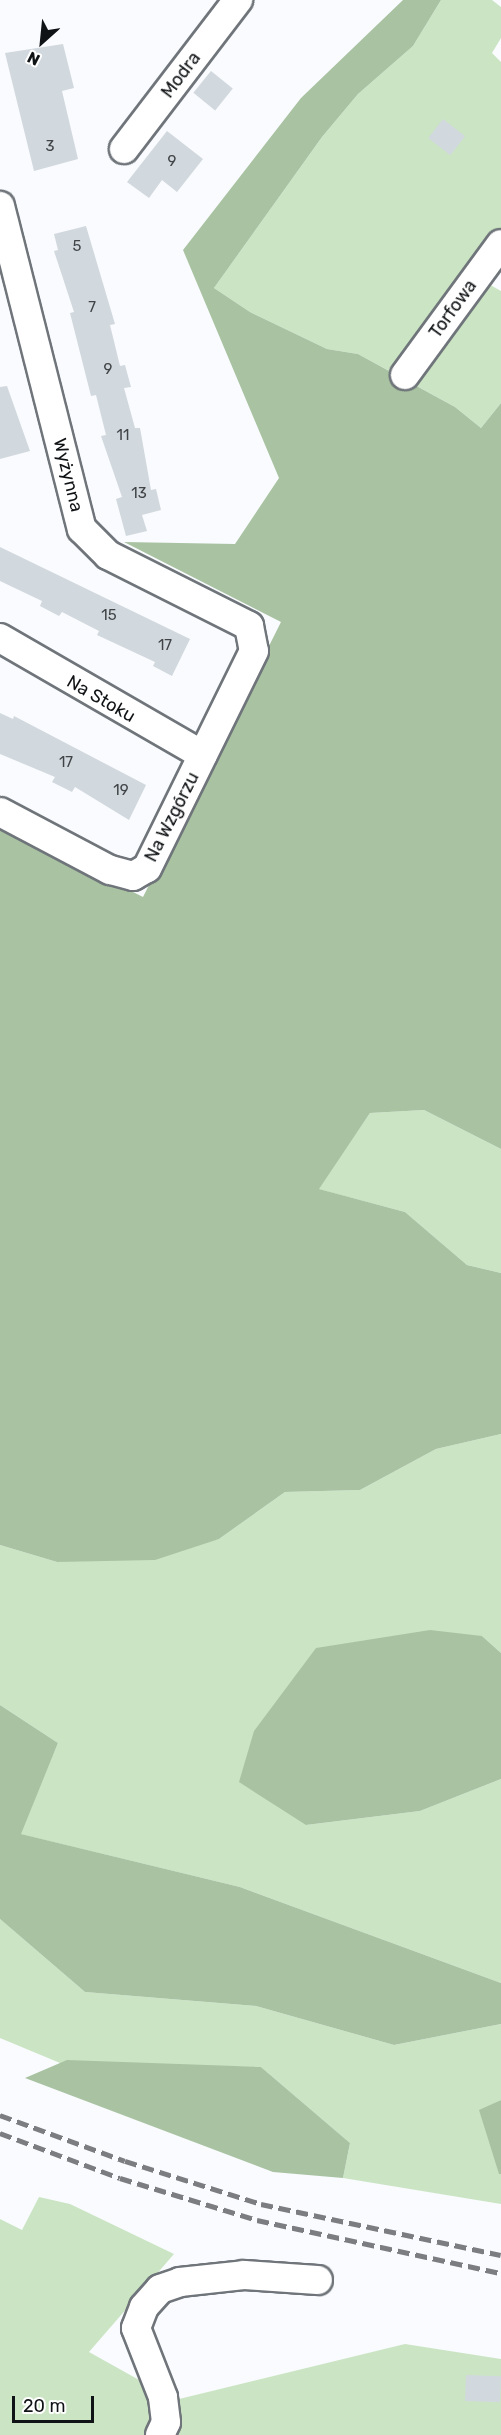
<!DOCTYPE html>
<html>
<head>
<meta charset="utf-8">
<style>
	body { margin:0 }
	#map { position:relative; width:501px; height:2435px; overflow:hidden; background:#f9fbfe; font-family:Rubik,sans-serif }
	div>[style] { position:absolute }
	[style*='--x'] { left:calc(var(--x)*1px); top:calc(var(--y)*1px); width:calc(var(--w)*1px); rotate:calc(var(--a)*1deg) }
	.green>* { inset:0; background:#cbe5c4 }
	.forest>* { inset:0; background:#a9c3a2 }
	.building>* { inset:0; background:#d1d8de; transform-origin:0 0 }
	.roads { filter:drop-shadow(2px 0 #6f757a) drop-shadow(-2px 0 #6f757a) drop-shadow(0 2px #6f757a) drop-shadow(0 -2px #6f757a) }
	.street>* { height:28px; margin:-14px; padding:0 14px; transform-origin:14px; border-radius:14px; background:#fff }
	.rail>* { height:4.5px; margin-top:-2.25px; transform-origin:0; background:repeating-linear-gradient(90deg,#7b7d80 0 12px,transparent 0 18px) }
	span { translate:-50% -50%; white-space:nowrap; text-align:center; line-height:1.15; -webkit-text-stroke:4.5px #fff; paint-order:stroke }
	.number-label { font-size:15px; color:#404447 }
	.number-label span { -webkit-text-stroke-width:0 }
	.street-label { font-size:18px; color:#101315 }
	.north { position:absolute; left:12px; top:12px; width:60px; height:60px; -webkit-text-stroke:4px #fff; paint-order:stroke; rotate:207deg; font-size:16px; font-weight:700; line-height:24px; text-align:center; color:#101315 }
	.north::after { content:''; display:block; margin:auto; width:21px; height:27px; background:#101315; clip-path:polygon(50% 0,100% 100%,50% 72%,0 100%) }
	.scale { position:absolute; left:12px; top:2396px; width:82px; height:27px; box-sizing:border-box; border:3px solid #101315; border-top:0; padding-left:8px; font-size:18px; line-height:21px; white-space:nowrap; color:#101315; -webkit-text-stroke:4px #fff; paint-order:stroke }
</style>
</head>
<body>
<div id="map">
	<div class="green">
		<div style="clip-path:polygon(441px 0,492px 0,501px 7px,501px 38px,492px 53px,501px 62px,501px 232px,393px 373px,358px 354px,327px 349px,250px 312px,214px 288px,322px 137px,358px 94px,413px 46px)"></div>
		<div style="clip-path:polygon(485px 282px,501px 291px,501px 403px,481px 428px,455px 407px,415px 385px)"></div>
		<div style="clip-path:polygon(424px 1110px,501px 1149px,501px 1273px,467px 1265px,405px 1212px,318px 1189px,370px 1113px)"></div>
		<div style="clip-path:polygon(501px 1434px,501px 1653px,482px 1636px,306px 1825px,420px 1811px,501px 1779px,501px 1983px,240px 1887px,20px 1834px,58px 1743px,0 1705px,0 1545px,57px 1562px,219px 1539px,285px 1492px,360px 1490px,436px 1449px)"></div>
		<div style="clip-path:polygon(0 1919px,85px 1992px,256px 2006px,394px 2045px,501px 2024px,501px 2100px,480px 2111px,501px 2174px,501px 2204px,343px 2178px,350px 2143px,261px 2067px,60px 2063px,0 2038px)"></div>
		<div style="clip-path:polygon(39px 2197px,70px 2204px,174px 2254px,89px 2352px,175px 2400px,405px 2344px,501px 2359px,501px 2435px,0 2435px,0 2219px,22px 2230px)"></div>
	</div>
	<div class="forest">
		<div style="clip-path:polygon(403px 0,441px 0,413px 46px,358px 94px,322px 137px,214px 288px,250px 312px,327px 349px,358px 354px,455px 407px,481px 428px,501px 403px,501px 1149px,424px 1110px,370px 1113px,319px 1189px,405px 1212px,467px 1265px,501px 1273px,501px 1434px,436px 1449px,360px 1490px,285px 1492px,219px 1539px,155px 1560px,57px 1562px,0 1545px,0 825px,143px 897px,281px 622px,124px 542px,235px 544px,279px 478px,183px 250px,301px 98px)"></div>
		<div style="clip-path:polygon(430px 1630px,482px 1636px,501px 1653px,501px 1779px,420px 1811px,306px 1825px,239px 1782px,254px 1731px,316px 1648px)"></div>
		<div style="clip-path:polygon(0 1705px,58px 1743px,21px 1834px,240px 1887px,501px 1983px,501px 2024px,394px 2045px,256px 2006px,85px 1992px,0 1919px)"></div>
		<div style="clip-path:polygon(67px 2060px,261px 2067px,350px 2143px,343px 2178px,273px 2172px,25px 2078px)"></div>
		<div style="clip-path:polygon(501px 2100px,501px 2174px,499px 2174px,479px 2110px)"></div>
	</div>
	<div class="building">
		<div style="clip-path:polygon(63px 44px,74px 88px,62px 91px,78px 159px,34px 171px,5px 53px)"></div>
		<div style="left:211px;top:71px;width:28px;height:28px;rotate:39deg"></div>
		<div style="left:443px;top:119px;width:28px;height:24px;rotate:38deg"></div>
		<div style="clip-path:polygon(167px 131px,203px 159px,177px 192px,162px 180px,149px 198px,127px 182px)"></div>
		<div style="clip-path:polygon(86px 226px,115px 324px,110px 325px,120px 366px,125px 365px,131px 387px,124px 388px,135px 428px,140px 428px,151px 490px,156px 489px,161px 510px,142px 515px,147px 531px,126px 536px,116px 499px,122px 497px,101px 436px,106px 435px,96px 395px,91px 396px,70px 313px,74px 312px,54px 251px,58px 250px,54px 234px)"></div>
		<div style="clip-path:polygon(7px 386px,30px 451px,0 459px,0 387px)"></div>
		<div style="clip-path:polygon(0 547px,190px 639px,172px 676px,153px 666px,155px 662px,97px 635px,99px 631px,62px 612px,59px 616px,40px 606px,42px 601px,0 581px)"></div>
		<div style="clip-path:polygon(0 713px,13px 719px,14px 716px,146px 785px,129px 820px,75px 787px,72px 792px,52px 782px,55px 777px,0 754px)"></div>
		<div style="left:466px;top:2375px;width:35px;height:26px;rotate:2deg"></div>
	</div>
	<div class="roads">
		<div class="street">
			<div style="--x:124;--y:149;--w:188;--a:-52.6"></div>
			<div style="--x:0;--y:206;--w:333;--a:75.8"></div>
			<div style="--x:82;--y:529;--w:37;--a:45"></div>
			<div style="--x:108;--y:555;--w:158;--a:26.7"></div>
			<div style="--x:249;--y:626;--w:25;--a:79"></div>
			<div style="--x:254;--y:651;--w:242;--a:116.2"></div>
			<div style="--x:147;--y:868;--w:16;--a:150"></div>
			<div style="--x:133;--y:876;--w:24;--a:-165"></div>
			<div style="--x:110;--y:870;--w:124;--a:-152.2"></div>
			<div style="--x:405;--y:375;--w:162;--a:-53.8"></div>
			<div style="--x:0;--y:638;--w:234;--a:30"></div>
			<div style="--x:160;--y:2435;--w:14;--a:-65"></div>
			<div style="--x:166;--y:2422;--w:25;--a:-97"></div>
			<div style="--x:163;--y:2397;--w:74;--a:-111.4"></div>
			<div style="--x:136;--y:2328;--w:22;--a:-69"></div>
			<div style="--x:144;--y:2307;--w:24;--a:-48"></div>
			<div style="--x:160;--y:2289;--w:21;--a:-19"></div>
			<div style="--x:180;--y:2282;--w:64;--a:-6.2"></div>
			<div style="--x:244;--y:2275;--w:74;--a:3.9"></div>
		</div>
	</div>
	<div class="rail">
		<div style="--x:0;--y:2115;--w:133;--a:20.2"></div>
		<div style="--x:125;--y:2161;--w:143;--a:17.5"></div>
		<div style="--x:261;--y:2204;--w:245;--a:12"></div>
		<div style="--x:0;--y:2133;--w:128;--a:20.6"></div>
		<div style="--x:120;--y:2178;--w:143;--a:17"></div>
		<div style="--x:257;--y:2220;--w:250;--a:12.3"></div>
	</div>
	<div class="number-label">
		<span style="left:50px;top:147px">3</span>
		<span style="left:172px;top:162px">9</span>
		<span style="left:77px;top:247px">5</span>
		<span style="left:92px;top:308px">7</span>
		<span style="left:108px;top:370px">9</span>
		<span style="left:123px;top:436px">11</span>
		<span style="left:139px;top:494px">13</span>
		<span style="left:109px;top:616px">15</span>
		<span style="left:165px;top:646px">17</span>
		<span style="left:66px;top:763px">17</span>
		<span style="left:121px;top:791px">19</span>
	</div>
	<div class="street-label">
		<span style="left:181px;top:75px;rotate:-53deg">Modra</span>
		<span style="left:453px;top:309px;rotate:-54deg">Torfowa</span>
		<span style="left:68px;top:475px;rotate:76deg">Wyżynna</span>
		<span style="left:101px;top:699px;rotate:30deg">Na Stoku</span>
		<span style="left:172px;top:817px;rotate:-63deg">Na Wzgórzu</span>
	</div>
	<div class="north">N</div>
	<div class="scale">20 m</div>
</div>
</body>
</html>
